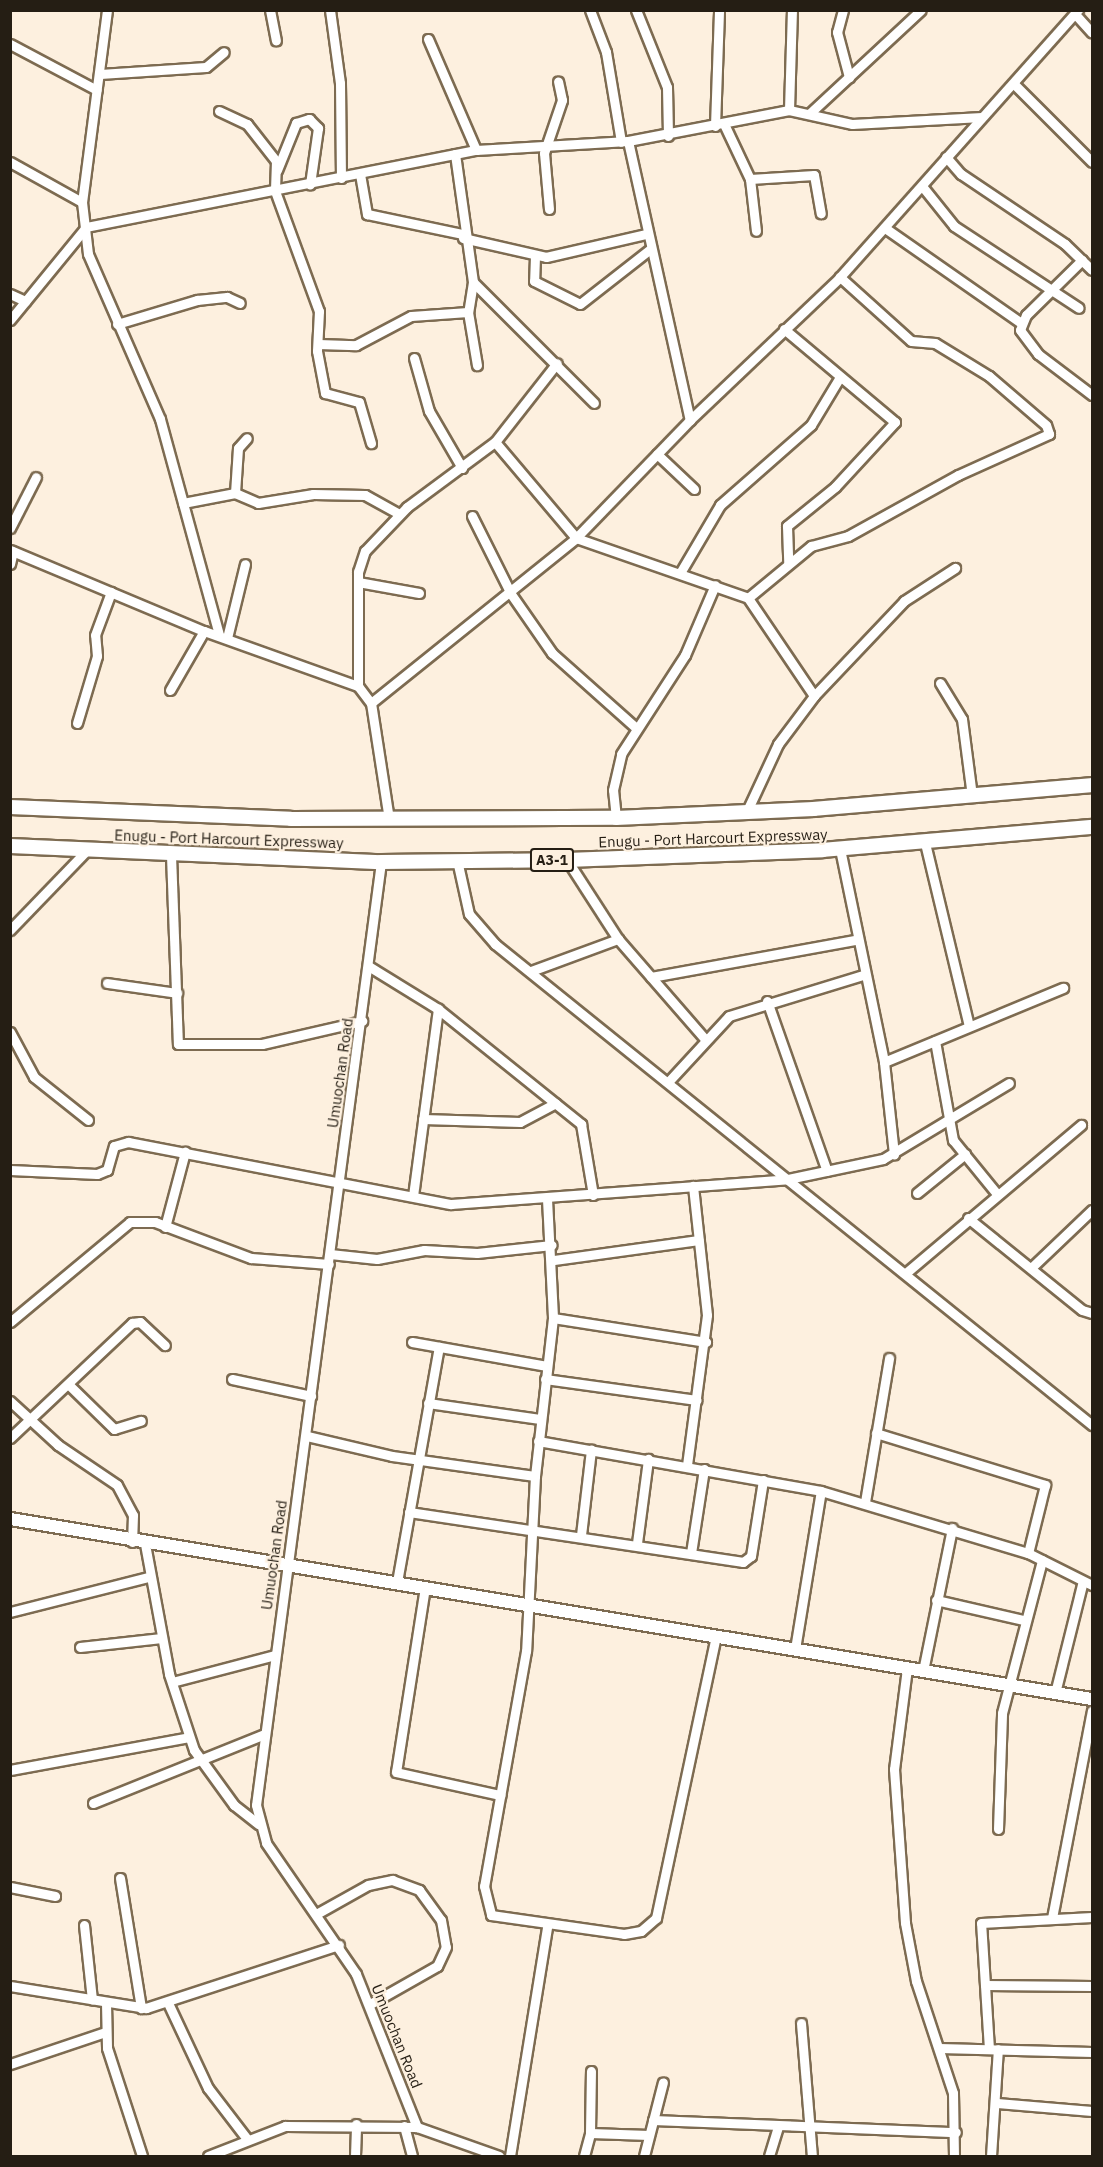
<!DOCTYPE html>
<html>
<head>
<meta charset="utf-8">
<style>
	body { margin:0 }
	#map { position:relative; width:1103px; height:2167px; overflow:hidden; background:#fdf0df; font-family:"IBM Plex Sans",sans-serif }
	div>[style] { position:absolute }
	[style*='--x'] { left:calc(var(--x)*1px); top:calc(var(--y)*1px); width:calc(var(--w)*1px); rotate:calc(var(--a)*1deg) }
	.roads { filter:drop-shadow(2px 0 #7d6b51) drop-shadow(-2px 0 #7d6b51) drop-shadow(0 2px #7d6b51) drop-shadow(0 -2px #7d6b51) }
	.minor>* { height:9px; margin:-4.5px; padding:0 4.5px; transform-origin:4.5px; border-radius:4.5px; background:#fff }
	.major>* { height:12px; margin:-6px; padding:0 6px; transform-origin:6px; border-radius:6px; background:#fff }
	.highway>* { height:14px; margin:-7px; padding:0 7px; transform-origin:7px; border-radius:7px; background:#fff }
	span { translate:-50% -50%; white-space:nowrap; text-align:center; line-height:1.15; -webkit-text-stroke:4.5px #fdf0df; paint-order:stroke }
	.shield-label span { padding:2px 4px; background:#fdf0df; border:2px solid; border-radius:4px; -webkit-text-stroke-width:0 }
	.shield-label { font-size:14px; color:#251e14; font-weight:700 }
	.street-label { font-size:15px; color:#251e14 }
	.frame { position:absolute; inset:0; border:12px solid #251e14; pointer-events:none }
</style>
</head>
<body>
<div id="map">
	<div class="roads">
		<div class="minor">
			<div style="--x:107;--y:10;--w:194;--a:97.4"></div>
			<div style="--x:82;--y:202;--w:52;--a:83.4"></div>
			<div style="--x:88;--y:254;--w:180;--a:66.4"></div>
			<div style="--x:160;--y:419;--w:224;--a:74.7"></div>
			<div style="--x:270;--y:10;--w:31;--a:79"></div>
			<div style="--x:330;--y:10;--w:74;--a:82.2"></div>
			<div style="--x:340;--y:83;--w:95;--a:89.4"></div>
			<div style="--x:590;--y:10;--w:45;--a:69.1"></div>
			<div style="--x:606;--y:52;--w:91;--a:80.5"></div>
			<div style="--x:636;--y:10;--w:83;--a:68.1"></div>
			<div style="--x:667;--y:87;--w:49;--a:88.8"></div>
			<div style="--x:843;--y:10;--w:23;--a:105"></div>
			<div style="--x:837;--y:32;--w:47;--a:75.1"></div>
			<div style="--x:1075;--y:14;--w:25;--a:48"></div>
			<div style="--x:428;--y:39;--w:121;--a:66.6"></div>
			<div style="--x:10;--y:44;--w:98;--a:27.9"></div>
			<div style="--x:100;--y:74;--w:106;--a:-3.8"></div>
			<div style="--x:206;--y:67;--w:23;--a:-40"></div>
			<div style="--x:1014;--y:84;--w:110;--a:45"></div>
			<div style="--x:789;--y:110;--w:100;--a:-88.3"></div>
			<div style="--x:219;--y:111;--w:31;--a:25"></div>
			<div style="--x:247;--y:124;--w:47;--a:51.9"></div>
			<div style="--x:276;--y:161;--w:30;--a:92"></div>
			<div style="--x:275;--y:191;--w:128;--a:69.9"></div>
			<div style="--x:319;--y:311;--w:40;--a:92.9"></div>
			<div style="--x:317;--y:351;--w:43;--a:79.2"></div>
			<div style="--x:325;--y:393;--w:35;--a:15"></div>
			<div style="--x:359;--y:402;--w:43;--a:73.7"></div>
			<div style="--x:810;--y:113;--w:151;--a:-42.9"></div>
			<div style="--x:724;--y:124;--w:61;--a:64.7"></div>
			<div style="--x:750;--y:179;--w:52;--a:83.4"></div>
			<div style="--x:715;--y:126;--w:116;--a:-88"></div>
			<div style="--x:628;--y:141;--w:286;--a:77.5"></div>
			<div style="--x:455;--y:154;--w:129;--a:82"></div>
			<div style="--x:473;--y:282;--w:171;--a:45"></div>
			<div style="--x:946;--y:157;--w:23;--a:49"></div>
			<div style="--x:961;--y:174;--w:125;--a:33.9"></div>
			<div style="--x:1065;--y:244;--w:37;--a:44"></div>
			<div style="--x:10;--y:162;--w:82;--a:29.1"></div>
			<div style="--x:277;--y:170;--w:51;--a:-68"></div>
			<div style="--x:296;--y:123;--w:14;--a:-17"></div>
			<div style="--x:309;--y:119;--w:13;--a:45"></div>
			<div style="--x:318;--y:128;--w:57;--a:98.1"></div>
			<div style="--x:360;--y:174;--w:41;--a:80.1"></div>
			<div style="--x:367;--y:214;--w:98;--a:11.8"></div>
			<div style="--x:750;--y:179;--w:64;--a:-3.6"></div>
			<div style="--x:814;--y:175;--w:39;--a:80"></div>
			<div style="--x:922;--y:186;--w:51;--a:51.3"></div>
			<div style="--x:954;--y:226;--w:149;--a:33.3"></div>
			<div style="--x:549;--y:209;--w:56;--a:-95.1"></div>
			<div style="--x:544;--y:153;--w:56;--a:-71.2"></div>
			<div style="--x:562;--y:100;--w:19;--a:-102"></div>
			<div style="--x:885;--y:228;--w:166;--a:34.9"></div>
			<div style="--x:463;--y:238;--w:85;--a:12.9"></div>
			<div style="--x:546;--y:257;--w:103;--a:-13"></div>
			<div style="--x:535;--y:256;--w:25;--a:92"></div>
			<div style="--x:534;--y:281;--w:51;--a:26.6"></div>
			<div style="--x:580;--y:304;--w:88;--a:-38"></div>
			<div style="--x:1082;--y:260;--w:78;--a:135.5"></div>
			<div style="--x:1026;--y:315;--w:16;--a:112"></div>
			<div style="--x:1020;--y:330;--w:30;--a:53"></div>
			<div style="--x:1038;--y:354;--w:68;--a:37.2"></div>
			<div style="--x:473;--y:282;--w:30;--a:99"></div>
			<div style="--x:468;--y:312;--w:54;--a:80.4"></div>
			<div style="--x:10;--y:294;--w:17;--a:25"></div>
			<div style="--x:10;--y:320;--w:120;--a:-50.7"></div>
			<div style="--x:86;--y:227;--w:398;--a:-11.2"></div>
			<div style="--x:476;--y:150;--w:152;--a:-3.4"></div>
			<div style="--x:628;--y:141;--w:164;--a:-10.9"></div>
			<div style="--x:789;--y:110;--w:65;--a:12.5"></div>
			<div style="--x:852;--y:124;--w:130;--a:-3.1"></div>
			<div style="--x:117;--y:324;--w:84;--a:-16.7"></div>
			<div style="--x:197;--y:300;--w:30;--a:-6"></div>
			<div style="--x:227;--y:297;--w:14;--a:25"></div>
			<div style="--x:784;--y:329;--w:145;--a:40"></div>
			<div style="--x:895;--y:422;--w:88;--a:132.7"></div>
			<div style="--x:835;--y:487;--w:62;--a:140.9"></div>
			<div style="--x:787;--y:526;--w:37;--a:88"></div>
			<div style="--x:318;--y:344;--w:38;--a:2"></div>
			<div style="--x:356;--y:345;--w:62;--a:-27.8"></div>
			<div style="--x:411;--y:316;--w:57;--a:-4"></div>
			<div style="--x:414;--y:358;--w:55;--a:74.2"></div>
			<div style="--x:429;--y:411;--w:66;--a:59.9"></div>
			<div style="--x:495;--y:442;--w:126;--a:49.8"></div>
			<div style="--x:576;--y:538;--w:182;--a:19.2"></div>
			<div style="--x:748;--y:598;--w:118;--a:56"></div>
			<div style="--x:657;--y:454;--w:51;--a:43.4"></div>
			<div style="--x:235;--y:493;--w:45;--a:-86.2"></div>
			<div style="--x:238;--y:448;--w:13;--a:-48"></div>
			<div style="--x:183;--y:503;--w:53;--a:-10.9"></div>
			<div style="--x:235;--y:493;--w:25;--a:23"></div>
			<div style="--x:258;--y:503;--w:56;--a:-9.3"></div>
			<div style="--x:313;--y:494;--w:52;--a:1.1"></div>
			<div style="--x:365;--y:495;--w:39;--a:29"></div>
			<div style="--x:472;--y:516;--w:87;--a:63.4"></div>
			<div style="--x:511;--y:594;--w:72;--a:55.2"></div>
			<div style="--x:552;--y:653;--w:111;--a:41.7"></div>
			<div style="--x:10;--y:528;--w:57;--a:-63"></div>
			<div style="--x:10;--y:550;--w:210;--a:22.7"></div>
			<div style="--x:204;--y:631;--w:164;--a:19.7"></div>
			<div style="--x:358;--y:686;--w:21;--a:53"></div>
			<div style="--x:371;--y:703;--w:117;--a:81.2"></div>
			<div style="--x:10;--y:564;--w:13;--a:-77"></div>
			<div style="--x:680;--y:573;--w:79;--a:-59.5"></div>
			<div style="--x:720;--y:505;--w:121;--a:-41.3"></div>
			<div style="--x:811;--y:425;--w:56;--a:-58.9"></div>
			<div style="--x:358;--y:582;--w:62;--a:10.2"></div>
			<div style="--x:748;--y:598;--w:82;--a:-39.5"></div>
			<div style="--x:811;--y:546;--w:38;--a:-15"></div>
			<div style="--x:848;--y:536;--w:126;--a:-29"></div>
			<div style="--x:958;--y:475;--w:100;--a:-24.3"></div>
			<div style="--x:1049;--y:434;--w:9;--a:-108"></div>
			<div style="--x:1046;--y:425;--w:75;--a:-139.3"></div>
			<div style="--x:989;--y:376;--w:63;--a:-148.6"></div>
			<div style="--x:935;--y:343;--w:24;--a:-175"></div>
			<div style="--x:911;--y:341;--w:96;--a:-138"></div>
			<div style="--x:227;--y:638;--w:76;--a:-76.3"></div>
			<div style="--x:940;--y:683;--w:42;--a:58.6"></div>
			<div style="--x:962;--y:719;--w:78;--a:82.6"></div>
			<div style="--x:358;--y:686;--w:114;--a:-90"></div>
			<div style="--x:358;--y:572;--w:22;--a:-72"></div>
			<div style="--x:365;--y:551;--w:61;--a:-46.3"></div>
			<div style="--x:407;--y:507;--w:109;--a:-36.5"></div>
			<div style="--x:495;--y:442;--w:100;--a:-51.9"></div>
			<div style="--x:170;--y:690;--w:68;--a:-60"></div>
			<div style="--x:371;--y:703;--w:263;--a:-38.8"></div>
			<div style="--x:576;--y:538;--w:164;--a:-46"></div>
			<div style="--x:690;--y:420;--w:207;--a:-43.6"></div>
			<div style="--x:840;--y:277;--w:358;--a:-48.3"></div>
			<div style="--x:77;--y:723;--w:70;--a:-73.4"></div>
			<div style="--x:97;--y:656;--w:21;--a:-95"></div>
			<div style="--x:95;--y:635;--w:46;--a:-69.6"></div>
			<div style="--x:746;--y:813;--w:76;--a:-65.1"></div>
			<div style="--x:778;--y:744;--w:60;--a:-53.1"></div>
			<div style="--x:814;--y:696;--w:131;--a:-46.5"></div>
			<div style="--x:904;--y:601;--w:61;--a:-32.9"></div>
			<div style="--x:616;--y:818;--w:28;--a:-96"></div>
			<div style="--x:613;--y:790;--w:37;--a:-77"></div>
			<div style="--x:621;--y:754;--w:118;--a:-57.1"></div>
			<div style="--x:685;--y:655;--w:76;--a:-66.8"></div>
			<div style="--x:925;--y:843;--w:188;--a:76.5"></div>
			<div style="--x:840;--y:849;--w:217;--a:78.3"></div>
			<div style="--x:884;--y:1062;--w:93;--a:83.8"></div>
			<div style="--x:171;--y:855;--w:189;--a:87.9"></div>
			<div style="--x:178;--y:1044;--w:84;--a:0"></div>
			<div style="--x:262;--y:1044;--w:103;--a:-13"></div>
			<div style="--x:457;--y:860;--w:55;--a:77.5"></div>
			<div style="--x:469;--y:914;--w:40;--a:49"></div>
			<div style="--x:495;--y:944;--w:767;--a:38.86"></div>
			<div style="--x:567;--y:860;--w:94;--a:57.2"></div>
			<div style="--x:618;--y:939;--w:131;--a:49"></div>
			<div style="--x:381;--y:862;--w:951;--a:97.55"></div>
			<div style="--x:256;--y:1805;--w:39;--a:75"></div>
			<div style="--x:266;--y:1843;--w:159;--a:55.5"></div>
			<div style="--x:356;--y:1974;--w:165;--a:68.3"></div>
			<div style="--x:417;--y:2127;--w:87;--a:19.5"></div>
			<div style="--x:10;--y:930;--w:111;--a:-46.1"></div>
			<div style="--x:370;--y:967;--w:80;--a:31.7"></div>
			<div style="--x:438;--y:1009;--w:184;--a:38.8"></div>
			<div style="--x:581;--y:1124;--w:72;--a:80.4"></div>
			<div style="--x:531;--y:971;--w:93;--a:-20.2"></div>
			<div style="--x:651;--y:977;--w:207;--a:-10.3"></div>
			<div style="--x:107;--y:983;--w:71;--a:8.1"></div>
			<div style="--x:767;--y:1001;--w:180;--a:70.6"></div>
			<div style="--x:10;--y:1032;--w:51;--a:61.9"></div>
			<div style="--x:34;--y:1077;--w:69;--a:38.5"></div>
			<div style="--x:935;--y:1041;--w:101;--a:79.7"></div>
			<div style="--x:953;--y:1140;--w:70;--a:50.8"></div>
			<div style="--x:884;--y:1062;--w:194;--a:-22.5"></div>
			<div style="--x:669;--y:1081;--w:88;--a:-47.3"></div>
			<div style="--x:729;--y:1016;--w:140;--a:-17"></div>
			<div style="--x:423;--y:1119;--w:97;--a:1.8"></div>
			<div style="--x:520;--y:1122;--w:40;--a:-28"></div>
			<div style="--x:10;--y:1170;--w:87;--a:2.6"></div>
			<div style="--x:97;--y:1174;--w:11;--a:-22"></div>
			<div style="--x:107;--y:1170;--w:25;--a:-74"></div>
			<div style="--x:114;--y:1146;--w:15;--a:-16"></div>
			<div style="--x:128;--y:1142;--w:329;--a:10.9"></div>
			<div style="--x:451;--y:1204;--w:338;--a:-4.2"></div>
			<div style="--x:788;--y:1179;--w:97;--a:-11.9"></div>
			<div style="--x:883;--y:1159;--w:147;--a:-31.1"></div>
			<div style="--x:917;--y:1193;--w:62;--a:-39.1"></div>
			<div style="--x:413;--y:1196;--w:189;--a:-82.4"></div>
			<div style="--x:547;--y:1199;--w:119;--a:87.1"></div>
			<div style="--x:553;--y:1318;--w:159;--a:96.5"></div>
			<div style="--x:535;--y:1476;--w:175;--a:92.9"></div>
			<div style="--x:526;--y:1651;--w:239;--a:100.1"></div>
			<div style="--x:484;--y:1886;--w:30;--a:76"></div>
			<div style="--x:491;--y:1915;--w:134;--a:8.1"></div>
			<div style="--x:624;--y:1934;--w:17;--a:-10"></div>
			<div style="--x:641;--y:1931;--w:20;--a:-41"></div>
			<div style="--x:656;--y:1918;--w:288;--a:-78"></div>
			<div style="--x:968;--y:1218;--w:146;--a:38.9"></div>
			<div style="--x:1082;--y:1310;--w:10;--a:17"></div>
			<div style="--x:165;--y:1227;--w:78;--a:-75.1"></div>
			<div style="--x:330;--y:1254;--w:47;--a:6.1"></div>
			<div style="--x:377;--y:1259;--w:48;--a:-10.8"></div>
			<div style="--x:424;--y:1250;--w:53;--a:3.2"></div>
			<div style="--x:477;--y:1253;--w:75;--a:-6.1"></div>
			<div style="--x:554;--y:1260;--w:146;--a:-7.9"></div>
			<div style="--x:1031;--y:1268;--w:84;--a:-43.6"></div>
			<div style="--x:907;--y:1272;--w:228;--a:-40.2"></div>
			<div style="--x:553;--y:1318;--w:155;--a:8.9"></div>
			<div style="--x:10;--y:1322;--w:156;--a:-39.8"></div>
			<div style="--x:130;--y:1222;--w:25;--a:0"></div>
			<div style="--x:155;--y:1222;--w:103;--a:20.6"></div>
			<div style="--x:251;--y:1258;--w:78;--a:4.4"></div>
			<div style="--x:412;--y:1342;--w:137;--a:10.1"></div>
			<div style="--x:232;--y:1379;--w:81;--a:12.1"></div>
			<div style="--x:545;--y:1379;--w:153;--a:7.9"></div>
			<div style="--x:69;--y:1385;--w:63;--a:44.4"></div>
			<div style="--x:114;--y:1429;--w:28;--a:-17"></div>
			<div style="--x:10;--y:1401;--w:65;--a:42.5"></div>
			<div style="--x:58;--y:1445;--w:71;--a:34.1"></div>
			<div style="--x:117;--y:1485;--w:34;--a:62"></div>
			<div style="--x:133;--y:1515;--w:27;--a:92"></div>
			<div style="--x:428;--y:1403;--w:113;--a:8.1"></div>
			<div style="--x:876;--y:1433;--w:177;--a:17.1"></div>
			<div style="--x:1045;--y:1485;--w:70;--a:104"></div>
			<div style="--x:307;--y:1436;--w:87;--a:13.2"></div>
			<div style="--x:392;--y:1456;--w:144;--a:8"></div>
			<div style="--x:10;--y:1438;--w:168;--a:-43.3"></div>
			<div style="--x:132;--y:1323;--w:8;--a:-7"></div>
			<div style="--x:140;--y:1322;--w:34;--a:43"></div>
			<div style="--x:538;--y:1441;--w:287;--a:10"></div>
			<div style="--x:821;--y:1491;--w:216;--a:16.7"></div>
			<div style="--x:1028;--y:1553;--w:72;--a:26.6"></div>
			<div style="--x:687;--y:1465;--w:151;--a:-82.4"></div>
			<div style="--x:707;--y:1315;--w:130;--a:-96.2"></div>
			<div style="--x:865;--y:1502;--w:146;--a:-80.5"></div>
			<div style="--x:409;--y:1512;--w:338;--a:8.5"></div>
			<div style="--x:743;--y:1562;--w:10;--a:-37"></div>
			<div style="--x:751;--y:1556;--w:77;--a:-81"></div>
			<div style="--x:581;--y:1535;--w:86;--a:-83.3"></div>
			<div style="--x:637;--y:1543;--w:85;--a:-82.5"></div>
			<div style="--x:145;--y:1544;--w:132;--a:79.5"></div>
			<div style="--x:169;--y:1674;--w:80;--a:71.8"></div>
			<div style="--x:194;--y:1750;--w:68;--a:54"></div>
			<div style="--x:234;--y:1805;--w:31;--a:38"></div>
			<div style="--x:691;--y:1553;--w:85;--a:-81.2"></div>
			<div style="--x:397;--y:1582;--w:239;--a:-79.9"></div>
			<div style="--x:425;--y:1587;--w:187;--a:98.9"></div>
			<div style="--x:396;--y:1772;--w:107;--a:12.5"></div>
			<div style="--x:936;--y:1600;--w:89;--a:12.9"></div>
			<div style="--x:10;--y:1612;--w:142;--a:-14.2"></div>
			<div style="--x:80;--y:1647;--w:82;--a:-6.3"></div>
			<div style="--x:795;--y:1649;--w:160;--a:-80.7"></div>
			<div style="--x:907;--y:1668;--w:102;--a:97.3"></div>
			<div style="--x:894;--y:1769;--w:154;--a:85.9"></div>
			<div style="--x:905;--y:1923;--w:59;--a:79.3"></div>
			<div style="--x:916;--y:1981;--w:118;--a:71.7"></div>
			<div style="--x:953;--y:2093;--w:63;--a:89.1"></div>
			<div style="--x:923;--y:1671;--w:146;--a:-78.5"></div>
			<div style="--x:172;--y:1682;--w:106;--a:-14.7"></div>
			<div style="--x:1055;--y:1693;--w:115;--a:-76"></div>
			<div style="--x:10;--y:1770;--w:182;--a:-10.4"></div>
			<div style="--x:93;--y:1803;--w:185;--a:-21.9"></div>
			<div style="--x:998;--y:1829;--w:116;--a:-88"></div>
			<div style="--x:1002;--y:1713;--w:158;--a:-75.3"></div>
			<div style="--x:120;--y:1878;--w:132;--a:80.8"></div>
			<div style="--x:10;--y:1887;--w:46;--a:11.3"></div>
			<div style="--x:318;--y:1913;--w:57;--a:-29.2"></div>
			<div style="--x:368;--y:1885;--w:25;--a:-12"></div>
			<div style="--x:392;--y:1880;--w:29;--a:20"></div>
			<div style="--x:419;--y:1890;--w:37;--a:54"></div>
			<div style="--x:441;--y:1920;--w:27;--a:80"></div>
			<div style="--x:446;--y:1947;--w:21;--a:115"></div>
			<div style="--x:437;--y:1966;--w:77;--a:150.4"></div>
			<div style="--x:1052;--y:1918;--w:211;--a:-79.1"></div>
			<div style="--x:84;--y:1925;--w:75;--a:83.9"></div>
			<div style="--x:985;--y:1985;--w:107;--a:0.5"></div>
			<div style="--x:10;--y:1986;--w:138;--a:9.2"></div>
			<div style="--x:146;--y:2008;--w:203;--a:-18.1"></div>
			<div style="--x:106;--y:2003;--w:45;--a:88.7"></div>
			<div style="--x:107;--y:2048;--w:114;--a:72"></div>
			<div style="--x:168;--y:2003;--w:94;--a:64.8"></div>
			<div style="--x:208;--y:2088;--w:64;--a:52.6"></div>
			<div style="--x:801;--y:2023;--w:133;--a:85.3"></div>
			<div style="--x:939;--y:2048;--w:153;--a:1.5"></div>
			<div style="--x:989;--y:2049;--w:126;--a:-93.6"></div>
			<div style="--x:981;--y:1923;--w:111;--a:-3.1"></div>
			<div style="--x:10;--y:2064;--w:100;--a:-18.6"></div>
			<div style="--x:997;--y:2103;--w:95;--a:4.8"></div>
			<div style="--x:653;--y:2120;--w:303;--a:2.3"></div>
			<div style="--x:404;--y:2126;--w:31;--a:75"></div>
			<div style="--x:590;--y:2133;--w:59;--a:1.9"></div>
			<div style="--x:208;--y:2156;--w:83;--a:-21.3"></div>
			<div style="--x:285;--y:2126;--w:132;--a:0.4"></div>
			<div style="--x:355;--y:2156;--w:32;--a:-88"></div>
			<div style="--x:510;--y:2156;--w:232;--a:-80.8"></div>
			<div style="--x:584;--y:2156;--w:24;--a:-75"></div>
			<div style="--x:590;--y:2133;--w:62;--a:-89.1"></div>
			<div style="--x:644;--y:2156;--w:76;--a:-75.6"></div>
			<div style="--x:769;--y:2156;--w:30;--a:-73"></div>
			<div style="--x:991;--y:2156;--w:107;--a:-86.3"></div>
		</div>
		<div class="major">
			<div style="--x:10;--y:1519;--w:1097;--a:9.45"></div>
		</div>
		<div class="highway">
			<div style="--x:10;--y:807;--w:281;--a:2.4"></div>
			<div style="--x:291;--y:819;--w:325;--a:-0.2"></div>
			<div style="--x:616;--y:818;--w:198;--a:-2.6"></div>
			<div style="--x:814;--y:809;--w:279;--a:-4.9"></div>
			<div style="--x:10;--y:846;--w:371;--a:2.5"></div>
			<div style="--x:381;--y:862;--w:186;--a:-0.6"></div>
			<div style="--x:567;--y:860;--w:256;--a:-2.2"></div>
			<div style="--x:823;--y:850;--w:270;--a:-4.9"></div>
		</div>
	</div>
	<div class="shield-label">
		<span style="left:552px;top:860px">A3-1</span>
	</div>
	<div class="street-label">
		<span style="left:713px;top:838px;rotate:-2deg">Enugu - Port Harcourt Expressway</span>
		<span style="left:229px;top:839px;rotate:2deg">Enugu - Port Harcourt Expressway</span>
		<span style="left:340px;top:1073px;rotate:-82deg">Umuochan Road</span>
		<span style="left:274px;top:1555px;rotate:-82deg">Umuochan Road</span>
		<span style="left:397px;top:2036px;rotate:68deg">Umuochan Road</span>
	</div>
	<div class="frame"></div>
</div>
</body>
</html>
